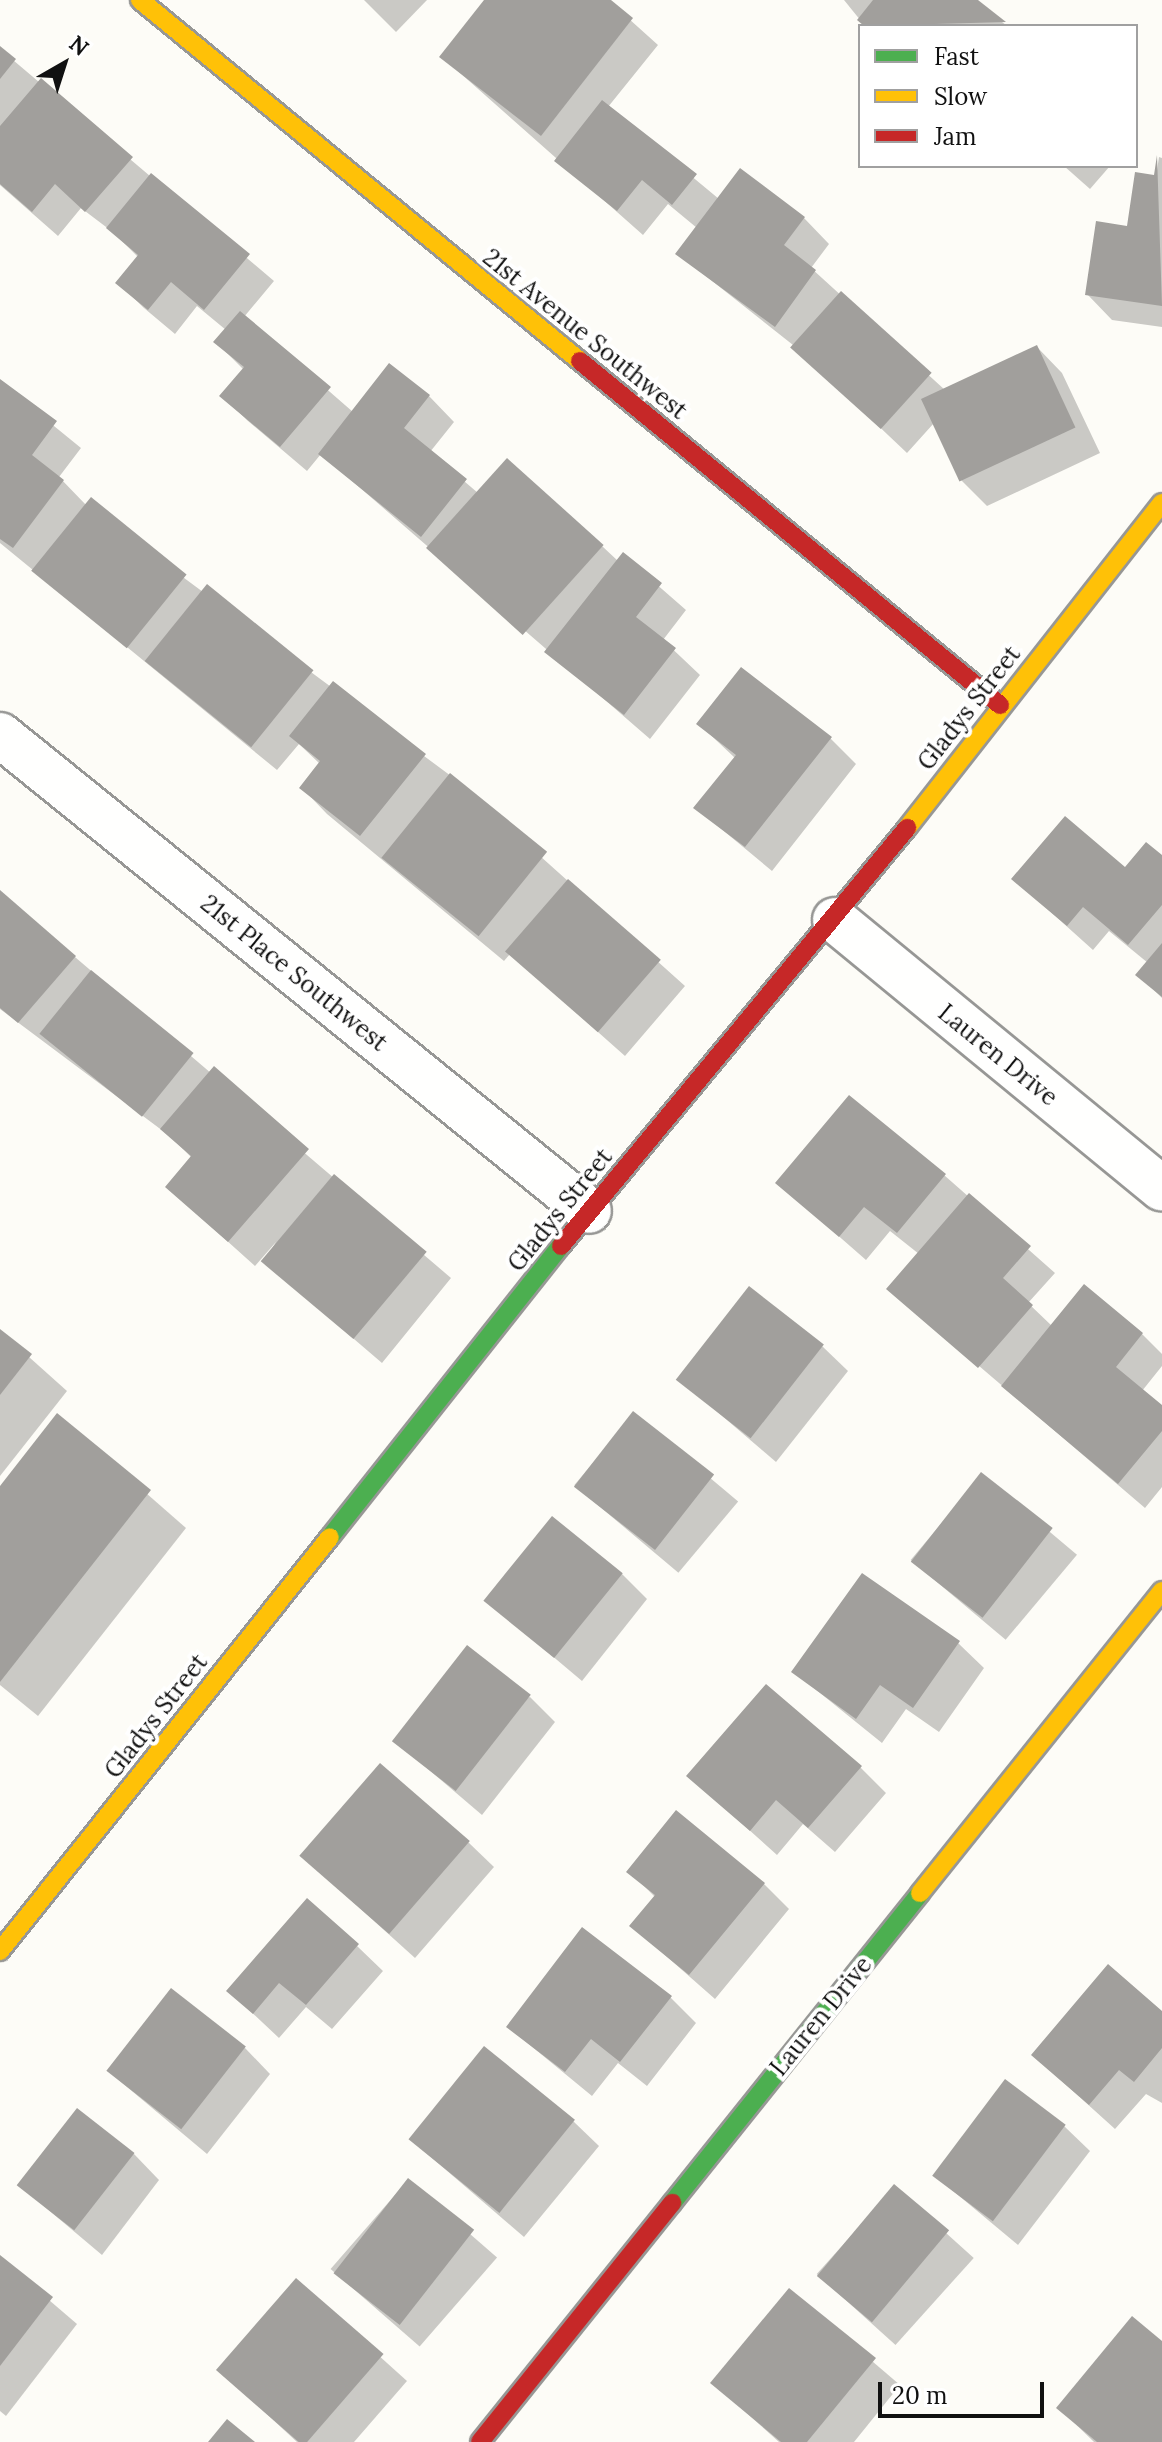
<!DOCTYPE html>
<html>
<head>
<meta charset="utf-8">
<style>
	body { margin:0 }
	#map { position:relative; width:1162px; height:2442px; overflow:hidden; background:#fdfcf7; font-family:Lora,serif }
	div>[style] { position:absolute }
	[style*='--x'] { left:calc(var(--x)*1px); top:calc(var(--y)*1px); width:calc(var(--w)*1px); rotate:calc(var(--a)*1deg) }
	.shadow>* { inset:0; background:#0003; transform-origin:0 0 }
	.building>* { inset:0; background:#a19f9c; transform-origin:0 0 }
	.roads { filter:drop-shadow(2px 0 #979795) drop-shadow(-2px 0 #979795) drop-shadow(0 2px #979795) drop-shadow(0 -2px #979795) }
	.street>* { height:44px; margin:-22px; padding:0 22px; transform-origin:22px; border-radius:22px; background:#fffffe }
	.fast>* { height:18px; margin:-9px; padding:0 9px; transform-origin:9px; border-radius:9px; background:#4caf50 }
	.slow>* { height:18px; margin:-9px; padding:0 9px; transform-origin:9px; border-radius:9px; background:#ffc107 }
	.jam>* { height:18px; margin:-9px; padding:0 9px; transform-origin:9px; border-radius:9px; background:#c62828 }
	span { translate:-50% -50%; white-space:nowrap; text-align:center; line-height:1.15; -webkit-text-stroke:8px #fff; paint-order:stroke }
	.street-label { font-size:24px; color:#111 }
	.legend { position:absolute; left:858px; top:24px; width:280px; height:144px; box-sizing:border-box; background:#fff; border:2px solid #a0a0a0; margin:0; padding:10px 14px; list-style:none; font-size:24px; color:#111 }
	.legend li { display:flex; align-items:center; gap:16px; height:40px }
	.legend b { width:40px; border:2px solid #a0a0a0 }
	.north { position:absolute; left:24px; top:24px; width:80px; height:80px; -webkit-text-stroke:6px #fff; paint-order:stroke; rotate:39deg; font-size:22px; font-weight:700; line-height:32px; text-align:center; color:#111 }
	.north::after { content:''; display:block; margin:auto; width:28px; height:36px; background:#111; clip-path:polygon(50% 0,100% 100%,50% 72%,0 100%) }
	.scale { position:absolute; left:878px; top:2382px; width:166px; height:36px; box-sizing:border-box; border:4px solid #111; border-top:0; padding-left:10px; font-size:24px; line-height:28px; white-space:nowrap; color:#111; -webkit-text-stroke:6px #fff; paint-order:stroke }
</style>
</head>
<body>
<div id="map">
	<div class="shadow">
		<div style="clip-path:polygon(364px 0,427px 0,396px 32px)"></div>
		<div style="clip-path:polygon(487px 0,608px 0,658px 45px,608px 107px,719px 199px,804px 218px,829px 244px,811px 268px,945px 390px,1037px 347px,1062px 373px,1100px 453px,987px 506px,961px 480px,934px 423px,907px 453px,793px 345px,678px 254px,697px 228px,668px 204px,643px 235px,442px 57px)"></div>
		<div style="clip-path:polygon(844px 0,975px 0,1007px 26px,865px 26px)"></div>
		<div style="clip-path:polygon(0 49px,274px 281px,244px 317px,353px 412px,429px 396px,454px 422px,430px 452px,478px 493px,602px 546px,618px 561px,623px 555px,686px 610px,663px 640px,700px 675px,650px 739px,321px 454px,307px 471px,248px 421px,222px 396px,244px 370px,216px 342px,226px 330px,197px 306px,175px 334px,144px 308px,118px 283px,139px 258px,114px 233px,81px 208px,58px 236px,0 185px)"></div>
		<div style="clip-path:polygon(1159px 157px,1162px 158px,1162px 327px,1112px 320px,1087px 294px,1156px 177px)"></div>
		<div style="clip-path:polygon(1064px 166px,1110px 166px,1090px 189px)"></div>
		<div style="clip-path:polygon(0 382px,81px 448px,59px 477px,87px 506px,451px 776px,685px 986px,625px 1056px,510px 954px,504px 961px,327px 814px,302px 788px,320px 764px,299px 744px,277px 770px,0 543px)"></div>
		<div style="clip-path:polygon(699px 724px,830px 738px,856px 764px,772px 871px,696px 808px,735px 758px)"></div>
		<div style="clip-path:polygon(1162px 857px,1162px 998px,1138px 974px,1148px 963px,1109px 931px,1093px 950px,1014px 879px,1125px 870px)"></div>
		<div style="clip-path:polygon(0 893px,451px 1278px,382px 1363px,264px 1262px,276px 1242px,255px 1266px,167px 1187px,192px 1158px,171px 1137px,0 1009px)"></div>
		<div style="clip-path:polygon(944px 1175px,1055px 1273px,1028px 1303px,1052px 1326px,1142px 1334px,1162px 1354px,1162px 1366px,1142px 1391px,1162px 1408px,1162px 1487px,1145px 1508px,889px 1289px,919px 1254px,890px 1231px,866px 1260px,778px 1183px)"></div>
		<div style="clip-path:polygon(0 1331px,67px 1391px,0 1476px)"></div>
		<div style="clip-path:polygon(822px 1346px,848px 1371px,776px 1462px,679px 1379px)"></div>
		<div style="left:634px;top:1414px;width:136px;height:93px;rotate:40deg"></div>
		<div style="clip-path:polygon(58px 1416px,186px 1528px,38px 1716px,0 1685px,0 1489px)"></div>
		<div style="left:982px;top:1475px;width:124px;height:111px;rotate:40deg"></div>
		<div style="clip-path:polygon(622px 1574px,647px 1599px,582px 1681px,487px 1601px)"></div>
		<div style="clip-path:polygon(958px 1643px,984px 1668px,939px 1732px,906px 1709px,882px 1743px,794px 1672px)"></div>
		<div style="clip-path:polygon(530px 1697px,555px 1722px,482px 1815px,394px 1740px)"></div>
		<div style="clip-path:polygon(860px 1767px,886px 1793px,835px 1852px,803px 1824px,777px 1855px,689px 1776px)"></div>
		<div style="clip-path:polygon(468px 1842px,494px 1867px,415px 1958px,302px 1856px)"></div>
		<div style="clip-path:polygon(629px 1871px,764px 1884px,789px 1909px,715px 1999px,632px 1926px,656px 1898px)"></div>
		<div style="clip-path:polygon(357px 1946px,383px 1971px,332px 2029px,306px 2007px,279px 2038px,229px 1991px)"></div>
		<div style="clip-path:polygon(670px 1997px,696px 2023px,647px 2086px,618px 2063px,592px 2096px,508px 2027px)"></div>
		<div style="clip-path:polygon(1162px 2013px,1162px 2103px,1146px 2094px,1115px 2129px,1033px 2055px)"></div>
		<div style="clip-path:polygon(245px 2048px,270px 2074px,207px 2154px,108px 2071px)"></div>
		<div style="clip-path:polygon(573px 2121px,599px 2146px,524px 2237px,410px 2139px)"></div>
		<div style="clip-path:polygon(1064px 2126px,1090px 2151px,1018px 2245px,934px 2175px)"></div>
		<div style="clip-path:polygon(134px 2154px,159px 2180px,102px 2255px,20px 2186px)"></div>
		<div style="left:408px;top:2180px;width:118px;height:118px;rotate:41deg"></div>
		<div style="left:895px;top:2187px;width:106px;height:117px;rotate:42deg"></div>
		<div style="clip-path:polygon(0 2258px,77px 2324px,6px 2416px,0 2411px)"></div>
		<div style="clip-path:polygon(296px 2281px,407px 2381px,354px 2442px,297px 2442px,219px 2370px)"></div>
		<div style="clip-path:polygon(789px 2290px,900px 2385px,854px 2442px,779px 2442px,713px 2383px)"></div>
		<div style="clip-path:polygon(1162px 2343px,1162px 2442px,1094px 2442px,1059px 2408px)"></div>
	</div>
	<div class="building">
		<div style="clip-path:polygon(484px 0,611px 0,633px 18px,541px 136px,439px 57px)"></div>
		<div style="clip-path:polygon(873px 0,978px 0,1006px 22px,864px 26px,857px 20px)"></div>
		<div style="clip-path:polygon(0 46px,16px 59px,0 79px)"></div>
		<div style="clip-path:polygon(41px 78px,133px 157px,85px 212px,55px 184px,32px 212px,0 184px,0 126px)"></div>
		<div style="clip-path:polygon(602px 100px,697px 174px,672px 205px,642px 180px,617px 211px,554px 161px)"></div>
		<div style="clip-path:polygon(1157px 155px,1162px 306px,1085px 295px,1096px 221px,1127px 226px,1135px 172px,1154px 175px)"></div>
		<div style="clip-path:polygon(740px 168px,805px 217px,784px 245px,816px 270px,775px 327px,675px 254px)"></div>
		<div style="clip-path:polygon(151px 173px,250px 254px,204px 310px,171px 282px,148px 310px,115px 283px,138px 255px,106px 228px)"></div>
		<div style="left:841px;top:291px;width:122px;height:76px;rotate:42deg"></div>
		<div style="clip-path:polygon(240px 311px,331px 387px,280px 447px,219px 396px,244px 367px,213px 342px)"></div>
		<div style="left:1037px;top:345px;width:91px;height:128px;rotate:65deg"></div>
		<div style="clip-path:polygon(389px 363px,430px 395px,404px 428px,467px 479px,421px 537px,318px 454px)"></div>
		<div style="clip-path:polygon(0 379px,57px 421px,32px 455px,64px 480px,13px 548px,0 539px)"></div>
		<div style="left:507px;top:458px;width:130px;height:121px;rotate:42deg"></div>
		<div style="left:91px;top:497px;width:123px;height:95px;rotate:39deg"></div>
		<div style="clip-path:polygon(623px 552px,662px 583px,636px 617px,676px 648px,624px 715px,544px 652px)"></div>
		<div style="left:207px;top:584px;width:137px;height:99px;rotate:39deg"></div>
		<div style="clip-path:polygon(741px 667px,832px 737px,745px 847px,693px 808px,736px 755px,696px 724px)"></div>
		<div style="clip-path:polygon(333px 681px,426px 754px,360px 836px,299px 788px,320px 761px,289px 736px)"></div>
		<div style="left:450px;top:773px;width:125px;height:109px;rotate:39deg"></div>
		<div style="clip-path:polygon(1065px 816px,1125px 867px,1146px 842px,1162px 855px,1162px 905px,1128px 945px,1083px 907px,1067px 926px,1011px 879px)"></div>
		<div style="left:568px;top:879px;width:123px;height:96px;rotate:41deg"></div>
		<div style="clip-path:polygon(0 890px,76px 956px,18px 1023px,0 1008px)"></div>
		<div style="clip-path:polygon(1162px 943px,1162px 997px,1135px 975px)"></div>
		<div style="left:91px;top:970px;width:132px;height:82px;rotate:39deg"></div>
		<div style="clip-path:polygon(214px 1066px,309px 1149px,228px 1242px,165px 1187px,191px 1156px,160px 1129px)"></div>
		<div style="clip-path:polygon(849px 1095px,946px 1174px,897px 1233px,864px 1207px,839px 1237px,775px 1183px)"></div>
		<div style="left:334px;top:1174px;width:121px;height:114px;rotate:40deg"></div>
		<div style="clip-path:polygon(969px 1193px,1031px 1246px,1003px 1278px,1033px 1305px,978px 1368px,886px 1289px)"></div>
		<div style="clip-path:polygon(1084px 1284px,1143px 1333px,1116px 1367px,1162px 1405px,1162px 1431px,1118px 1484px,1001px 1386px)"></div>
		<div style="left:749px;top:1286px;width:95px;height:119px;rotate:38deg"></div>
		<div style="clip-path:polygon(0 1329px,32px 1354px,0 1395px)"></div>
		<div style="left:633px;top:1411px;width:103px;height:96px;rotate:38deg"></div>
		<div style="clip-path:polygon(57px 1413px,151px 1490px,0 1682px,0 1486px)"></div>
		<div style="left:981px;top:1472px;width:91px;height:114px;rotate:38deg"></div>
		<div style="left:552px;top:1516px;width:91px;height:109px;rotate:39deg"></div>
		<div style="clip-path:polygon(862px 1573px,960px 1641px,913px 1708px,880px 1685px,856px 1719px,791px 1672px)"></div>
		<div style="left:467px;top:1645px;width:81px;height:122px;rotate:38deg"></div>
		<div style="clip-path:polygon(766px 1684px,862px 1766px,808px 1828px,776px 1800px,750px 1831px,686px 1776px)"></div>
		<div style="left:380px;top:1763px;width:119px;height:123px;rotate:41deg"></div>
		<div style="clip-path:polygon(676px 1810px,765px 1883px,689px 1975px,629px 1926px,655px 1895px,626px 1872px)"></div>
		<div style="clip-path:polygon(307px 1898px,359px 1944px,306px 2005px,279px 1983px,253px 2014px,226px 1991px)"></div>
		<div style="clip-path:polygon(582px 1927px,672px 1996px,620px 2062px,591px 2039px,565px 2072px,506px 2027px)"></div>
		<div style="clip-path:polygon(1108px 1964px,1162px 2011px,1162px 2048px,1134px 2082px,1119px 2070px,1089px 2105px,1031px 2055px)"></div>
		<div style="left:171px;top:1988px;width:95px;height:105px;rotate:38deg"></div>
		<div style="left:484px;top:2046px;width:117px;height:120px;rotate:39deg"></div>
		<div style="left:1005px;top:2079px;width:76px;height:121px;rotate:37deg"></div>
		<div style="left:77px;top:2108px;width:73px;height:98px;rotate:38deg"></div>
		<div style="left:408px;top:2178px;width:84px;height:121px;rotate:38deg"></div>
		<div style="left:894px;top:2184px;width:72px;height:120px;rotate:40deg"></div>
		<div style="clip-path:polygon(0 2255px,53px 2297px,0 2366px)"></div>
		<div style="left:296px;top:2278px;width:116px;height:122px;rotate:41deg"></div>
		<div style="clip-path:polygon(789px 2288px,876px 2358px,807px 2442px,781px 2442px,710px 2383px)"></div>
		<div style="clip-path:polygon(1132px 2316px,1162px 2341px,1162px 2442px,1097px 2442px,1056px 2408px)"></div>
		<div style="clip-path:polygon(227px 2419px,255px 2442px,208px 2442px)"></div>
	</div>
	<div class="roads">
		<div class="street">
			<div style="--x:0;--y:735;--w:757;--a:38.94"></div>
			<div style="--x:835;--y:920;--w:423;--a:39.4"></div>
		</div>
		<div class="fast">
			<div style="--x:330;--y:1537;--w:372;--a:-51.6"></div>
			<div style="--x:672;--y:2203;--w:397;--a:-51.3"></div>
		</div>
		<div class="slow">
			<div style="--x:140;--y:0;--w:569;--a:39.37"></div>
			<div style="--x:907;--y:828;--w:413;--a:-51.9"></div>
			<div style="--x:920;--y:1893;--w:387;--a:-51.3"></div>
			<div style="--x:0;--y:1951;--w:529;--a:-51.44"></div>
		</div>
		<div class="jam">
			<div style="--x:580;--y:361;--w:543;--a:39.32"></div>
			<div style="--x:561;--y:1246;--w:543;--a:-50.38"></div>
			<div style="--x:480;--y:2442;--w:307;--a:-51.2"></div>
		</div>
	</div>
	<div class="street-label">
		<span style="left:585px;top:334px;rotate:39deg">21st Avenue Southwest</span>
		<span style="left:969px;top:708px;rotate:-52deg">Gladys Street</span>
		<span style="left:294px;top:973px;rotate:39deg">21st Place Southwest</span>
		<span style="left:998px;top:1055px;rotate:39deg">Lauren Drive</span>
		<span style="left:560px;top:1210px;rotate:-51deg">Gladys Street</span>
		<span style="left:156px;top:1716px;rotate:-52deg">Gladys Street</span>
		<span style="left:821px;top:2016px;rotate:-51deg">Lauren Drive</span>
	</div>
	<ul class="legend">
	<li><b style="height:10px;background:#4caf50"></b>Fast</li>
	<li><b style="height:10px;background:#ffc107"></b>Slow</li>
	<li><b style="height:10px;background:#c62828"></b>Jam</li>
	</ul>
	<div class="north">N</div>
	<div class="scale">20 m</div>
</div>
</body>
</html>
